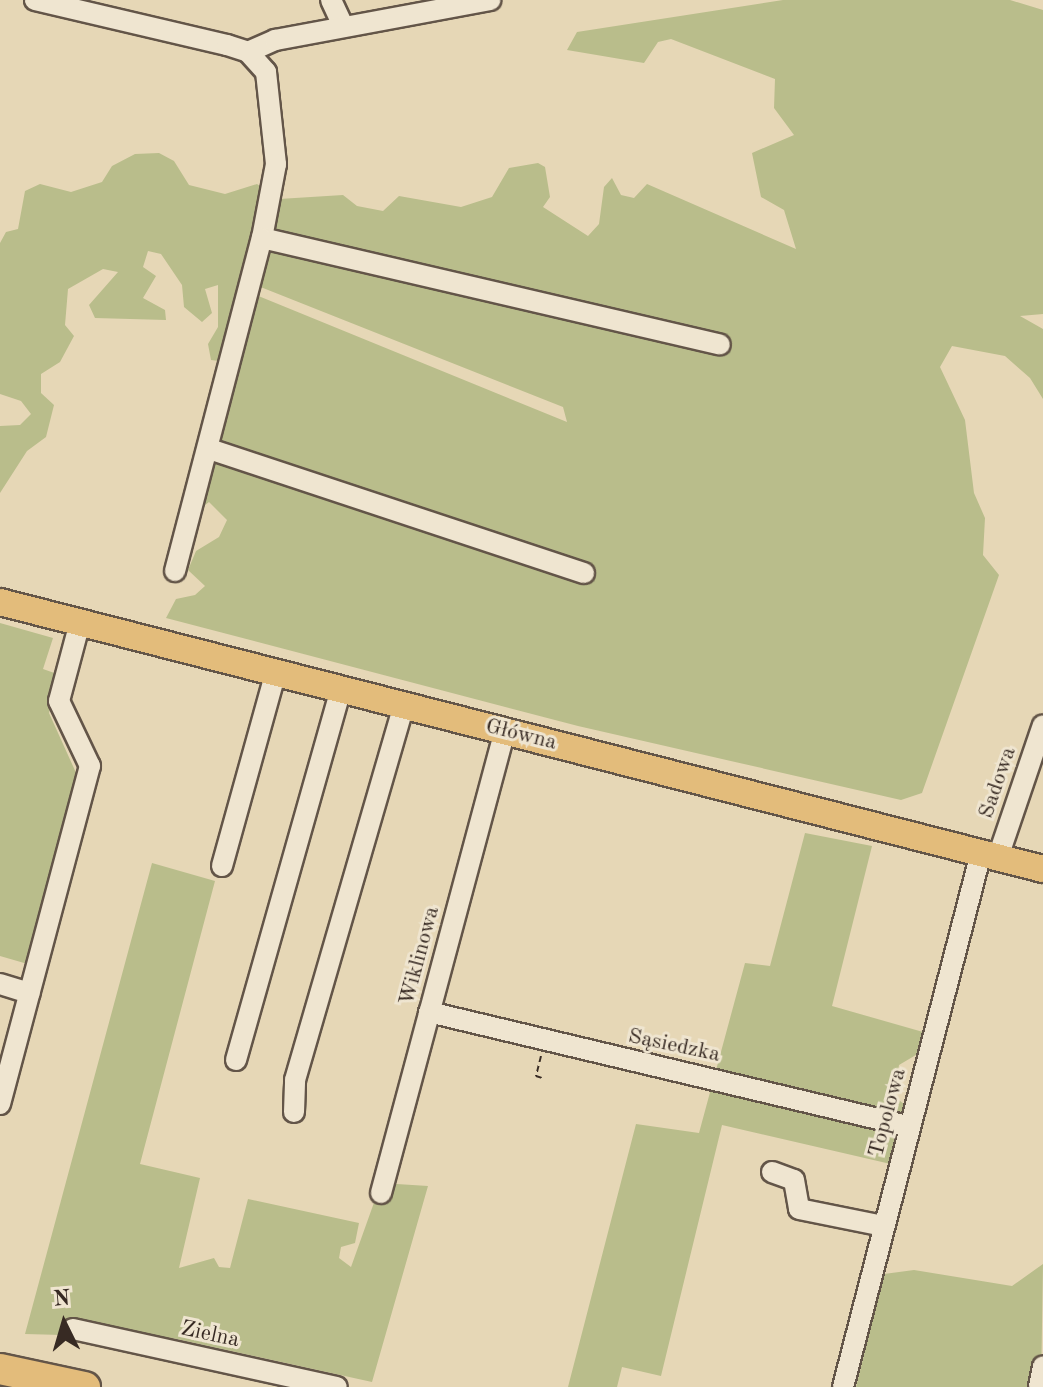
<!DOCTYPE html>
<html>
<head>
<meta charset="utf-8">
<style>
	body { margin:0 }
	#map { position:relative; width:1043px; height:1387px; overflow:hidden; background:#e6d7b6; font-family:"Old Standard TT",serif }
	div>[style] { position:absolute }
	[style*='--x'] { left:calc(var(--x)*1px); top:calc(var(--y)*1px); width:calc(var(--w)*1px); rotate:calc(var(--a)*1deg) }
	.green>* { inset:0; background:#b9bd8b }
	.path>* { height:2px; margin-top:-1px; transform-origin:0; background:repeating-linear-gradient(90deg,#372a23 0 6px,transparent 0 10px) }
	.roads { filter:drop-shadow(2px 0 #635548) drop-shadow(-2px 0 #635548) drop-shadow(0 2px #635548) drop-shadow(0 -2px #635548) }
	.minor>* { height:20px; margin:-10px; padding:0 10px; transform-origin:10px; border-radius:10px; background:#efe5d0 }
	.major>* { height:26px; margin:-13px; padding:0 13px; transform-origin:13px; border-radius:13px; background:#e3bc7b }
	.highway>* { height:30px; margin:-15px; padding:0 15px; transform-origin:15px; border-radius:15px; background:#e3bc7b }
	span { translate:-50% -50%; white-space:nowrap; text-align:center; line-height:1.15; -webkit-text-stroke:6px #efe5d0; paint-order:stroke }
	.street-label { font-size:22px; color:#372a23 }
	.north { position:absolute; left:24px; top:1283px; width:80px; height:80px; -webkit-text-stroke:6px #efe5d0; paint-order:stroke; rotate:355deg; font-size:22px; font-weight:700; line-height:32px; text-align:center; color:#372a23 }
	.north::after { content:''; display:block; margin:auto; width:28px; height:36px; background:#372a23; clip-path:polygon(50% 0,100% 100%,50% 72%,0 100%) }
</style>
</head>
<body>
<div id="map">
	<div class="green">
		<div style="clip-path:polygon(783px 0,1010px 0,1043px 10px,1043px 314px,1020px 316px,1043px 329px,1043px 399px,1030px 378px,1005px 356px,952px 346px,940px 367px,965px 420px,974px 493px,985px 518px,983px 555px,999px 575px,922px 793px,901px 800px,578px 726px,166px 618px,176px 599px,195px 595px,205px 586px,188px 570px,196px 551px,219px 537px,227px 520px,209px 502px,196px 512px,256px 295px,567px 422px,563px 407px,258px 286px,279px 199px,343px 195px,357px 206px,383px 211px,399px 196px,461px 207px,492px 197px,509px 168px,538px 163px,545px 167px,550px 197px,543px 207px,588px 236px,599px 224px,604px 187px,612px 178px,621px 195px,634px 198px,647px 184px,796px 249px,784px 210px,761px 197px,752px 153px,794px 135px,774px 108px,775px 79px,671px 39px,658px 42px,644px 63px,567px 50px,577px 32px)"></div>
		<div style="clip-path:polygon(159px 153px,174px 161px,189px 185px,225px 194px,257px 184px,264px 189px,226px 354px,219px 361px,211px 360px,208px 344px,218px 327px,218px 285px,205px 289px,212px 313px,202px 322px,184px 307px,182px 285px,161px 254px,148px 251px,143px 267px,156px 276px,143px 298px,165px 310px,166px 320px,95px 318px,89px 305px,118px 272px,103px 269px,68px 289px,65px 325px,74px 336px,60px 362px,41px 374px,41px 393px,54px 405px,46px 437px,27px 451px,0 493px,0 426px,20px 425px,31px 414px,21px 401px,0 394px,0 243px,6px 232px,18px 229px,25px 191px,40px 184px,71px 192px,102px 182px,112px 166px,135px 154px)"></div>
		<div style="clip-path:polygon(0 623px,53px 638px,43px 669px,60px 675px,49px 713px,82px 786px,38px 967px,0 956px)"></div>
		<div style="clip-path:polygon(805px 833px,872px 846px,832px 1006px,930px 1034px,926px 1049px,899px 1065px,894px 1096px,910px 1109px,895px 1165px,722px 1125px,661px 1376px,622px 1367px,617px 1387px,568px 1387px,636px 1124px,699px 1133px,745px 963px,770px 966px)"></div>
		<div style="clip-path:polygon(152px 863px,215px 881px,140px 1164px,200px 1178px,179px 1268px,214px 1258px,219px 1267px,230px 1268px,248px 1199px,359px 1223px,355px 1243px,341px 1247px,339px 1258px,351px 1267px,381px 1183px,428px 1186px,372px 1382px,172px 1338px,25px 1334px)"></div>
		<div style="clip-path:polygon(1043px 1264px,1041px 1387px,856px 1387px,884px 1274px,914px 1270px,1012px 1286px)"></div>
	</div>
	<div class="path">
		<div style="--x:541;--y:1056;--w:21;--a:104"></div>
		<div style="--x:536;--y:1076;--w:6;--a:18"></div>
	</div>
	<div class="roads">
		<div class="minor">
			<div style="--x:35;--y:0;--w:197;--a:13.2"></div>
			<div style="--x:227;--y:45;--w:22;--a:18"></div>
			<div style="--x:248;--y:52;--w:27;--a:48"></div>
			<div style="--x:266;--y:72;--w:93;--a:83.8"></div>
			<div style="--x:276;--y:164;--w:75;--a:100.7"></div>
			<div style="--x:262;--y:238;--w:470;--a:13.1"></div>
			<div style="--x:331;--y:0;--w:29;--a:65"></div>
			<div style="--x:248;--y:52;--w:30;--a:-24"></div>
			<div style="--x:275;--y:40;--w:219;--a:-10.5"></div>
			<div style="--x:209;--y:449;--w:395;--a:18.3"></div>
			<div style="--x:175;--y:571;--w:344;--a:-75.4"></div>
			<div style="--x:998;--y:857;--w:139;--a:-71.2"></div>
			<div style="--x:222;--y:866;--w:202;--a:-74.5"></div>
			<div style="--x:0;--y:984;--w:31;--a:17"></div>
			<div style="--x:429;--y:1012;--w:493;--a:13.4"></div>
			<div style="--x:236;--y:1060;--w:386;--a:-74.2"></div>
			<div style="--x:0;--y:1104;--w:350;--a:-75.1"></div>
			<div style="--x:90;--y:766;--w:72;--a:-115.5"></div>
			<div style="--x:59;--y:701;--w:82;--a:-75.1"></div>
			<div style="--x:294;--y:1112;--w:32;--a:-88"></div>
			<div style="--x:295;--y:1080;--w:391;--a:-73.8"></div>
			<div style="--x:772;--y:1172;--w:23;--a:20"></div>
			<div style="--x:794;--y:1180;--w:29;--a:80"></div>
			<div style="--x:799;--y:1209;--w:86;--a:11.4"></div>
			<div style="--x:381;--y:1193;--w:478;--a:-75"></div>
			<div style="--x:73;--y:1329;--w:270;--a:12.4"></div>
			<div style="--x:843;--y:1387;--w:552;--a:-75.51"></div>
			<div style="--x:1039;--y:1387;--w:21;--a:-79"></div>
		</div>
		<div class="major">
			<div style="--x:0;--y:602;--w:1077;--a:14.36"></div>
		</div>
		<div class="highway">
			<div style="--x:0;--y:1369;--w:87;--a:12"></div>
		</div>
	</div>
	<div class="street-label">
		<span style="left:521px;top:735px;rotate:14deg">Główna</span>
		<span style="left:998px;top:783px;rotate:-71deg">Sadowa</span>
		<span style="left:420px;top:956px;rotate:-75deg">Wiklinowa</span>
		<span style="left:674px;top:1046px;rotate:12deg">Sąsiedzka</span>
		<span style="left:888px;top:1113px;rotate:-75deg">Topolowa</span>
		<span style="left:210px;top:1335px;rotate:12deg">Zielna</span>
	</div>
	<div class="north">N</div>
</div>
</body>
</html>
